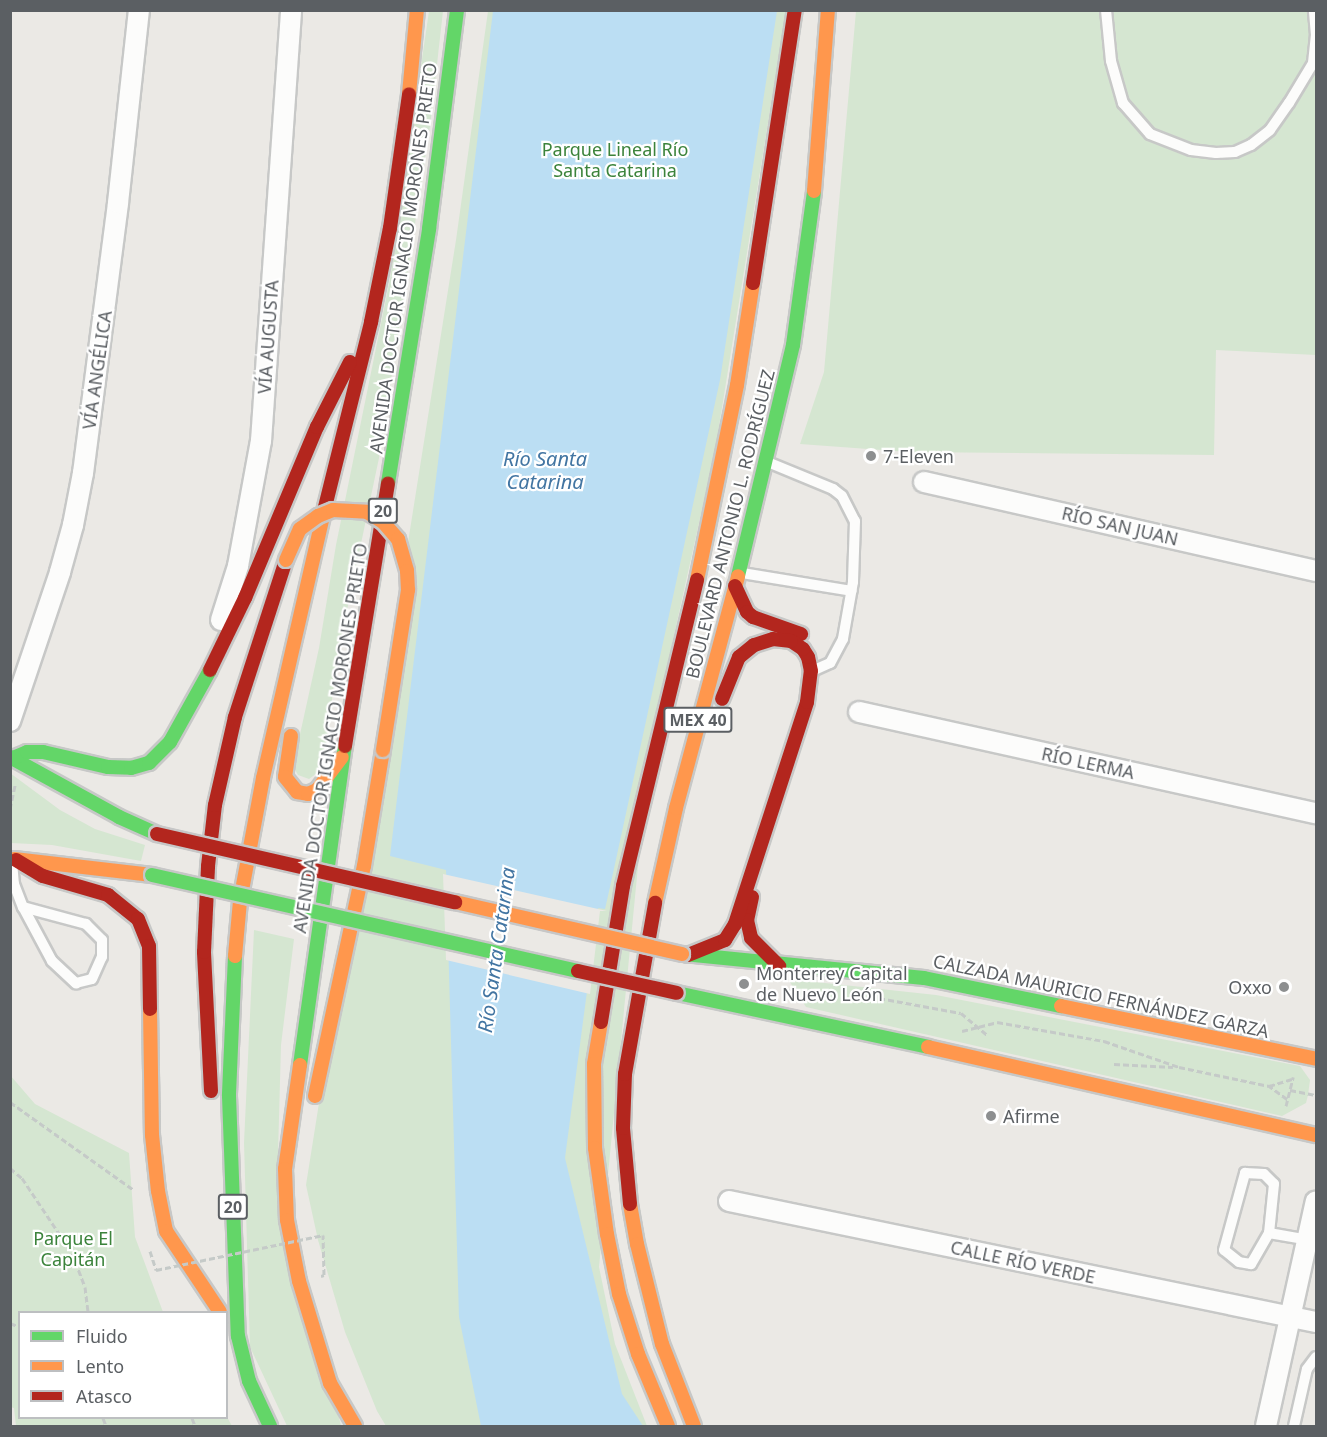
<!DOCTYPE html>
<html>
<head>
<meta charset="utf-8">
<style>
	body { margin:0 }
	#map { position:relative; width:1327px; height:1437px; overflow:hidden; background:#ebe9e5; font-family:"Noto Sans",sans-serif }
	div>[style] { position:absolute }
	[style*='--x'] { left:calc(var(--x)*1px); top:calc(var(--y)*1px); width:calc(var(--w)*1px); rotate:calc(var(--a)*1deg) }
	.green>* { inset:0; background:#d5e6d1 }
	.water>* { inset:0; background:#bbdef3 }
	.pier>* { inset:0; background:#ebe9e5 }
	.path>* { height:3px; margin-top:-1.5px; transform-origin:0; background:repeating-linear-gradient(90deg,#c5cac8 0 6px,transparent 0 9px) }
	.roads { filter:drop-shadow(2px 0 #c7c8c7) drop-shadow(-2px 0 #c7c8c7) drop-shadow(0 2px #c7c8c7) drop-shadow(0 -2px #c7c8c7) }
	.lane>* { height:10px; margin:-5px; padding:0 5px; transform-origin:5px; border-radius:5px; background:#fcfcfb }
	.street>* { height:20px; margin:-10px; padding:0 10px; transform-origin:10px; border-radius:10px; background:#fcfcfb }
	.fast>* { height:14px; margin:-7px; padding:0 7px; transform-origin:7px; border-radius:7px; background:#63d668 }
	.slow>* { height:14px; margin:-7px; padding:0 7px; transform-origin:7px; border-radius:7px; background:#ff974d }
	.jam>* { height:14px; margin:-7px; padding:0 7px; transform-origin:7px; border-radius:7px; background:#b3261e }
	.path-bridge>* { height:3px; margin-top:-1.5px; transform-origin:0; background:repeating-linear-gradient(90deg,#c5cac8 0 6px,transparent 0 9px) }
	.bridges { filter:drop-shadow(2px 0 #c7c7c7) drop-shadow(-2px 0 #c7c7c7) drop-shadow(0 2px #c7c7c7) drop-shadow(0 -2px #c7c7c7) }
	.fast-bridge>* { height:14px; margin:-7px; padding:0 7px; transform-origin:7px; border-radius:7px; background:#63d668 }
	.slow-bridge>* { height:14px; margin:-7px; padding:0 7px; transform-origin:7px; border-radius:7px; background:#ff974d }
	.jam-bridge>* { height:14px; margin:-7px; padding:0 7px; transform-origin:7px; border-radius:7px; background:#b3261e }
	.dots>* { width:16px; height:16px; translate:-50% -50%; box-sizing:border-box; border:3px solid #fff; border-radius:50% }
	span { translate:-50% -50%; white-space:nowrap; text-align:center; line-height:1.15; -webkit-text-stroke:4.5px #fff; paint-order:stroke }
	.shield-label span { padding:2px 4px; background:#fff; border:2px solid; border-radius:4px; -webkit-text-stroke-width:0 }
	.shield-label { font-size:16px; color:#5b5f63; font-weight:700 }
	.park-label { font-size:18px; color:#3b833b }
	.street-label { font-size:18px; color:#5b5f63 }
	.poi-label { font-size:18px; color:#5b5f63 }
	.left { translate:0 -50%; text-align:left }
	.right { translate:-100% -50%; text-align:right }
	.water-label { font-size:20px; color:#4275a2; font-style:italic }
	.frame { position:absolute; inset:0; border:12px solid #5b5f63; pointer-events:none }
	.legend { position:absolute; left:18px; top:1311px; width:210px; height:108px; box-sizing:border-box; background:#fff; border:2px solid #bdbfc1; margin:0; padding:8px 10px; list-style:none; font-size:18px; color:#5b5f63 }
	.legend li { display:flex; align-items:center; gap:12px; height:30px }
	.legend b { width:30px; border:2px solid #bdbfc1 }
</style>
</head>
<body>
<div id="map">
	<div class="green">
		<div style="clip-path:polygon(429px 11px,443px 11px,430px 126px,379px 458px,338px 653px,326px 746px,321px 770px,309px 779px,298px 775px,293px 766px,319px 648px,336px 545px,390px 279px)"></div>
		<div style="clip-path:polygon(488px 11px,786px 11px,715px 451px,650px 743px,599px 1267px,615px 1344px,647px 1426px,386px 1426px,377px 1411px,345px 1332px,318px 1240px,306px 1185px,456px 240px)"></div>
		<div style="clip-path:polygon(856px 11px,1316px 11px,1316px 355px,1216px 350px,1214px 455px,909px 452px,800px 444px,824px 372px)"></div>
		<div style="clip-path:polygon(10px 773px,60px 810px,95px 829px,145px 845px,141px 861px,52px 845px,11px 843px)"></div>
		<div style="clip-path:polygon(254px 930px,294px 939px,281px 1045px,278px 1154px,341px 1426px,287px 1426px,250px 1347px,244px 1143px)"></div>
		<div style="clip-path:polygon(788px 979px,936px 995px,1300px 1066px,1310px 1080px,1308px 1095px,1306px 1103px,1282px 1116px,806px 1007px)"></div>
		<div style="clip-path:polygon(10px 1075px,35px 1104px,129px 1153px,135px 1237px,163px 1312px,20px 1312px,20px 1418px,227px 1417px,232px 1426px,16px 1426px,14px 1408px,10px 1407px)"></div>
	</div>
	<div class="water">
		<div style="clip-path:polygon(493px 11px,777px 11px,720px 380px,610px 887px,605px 909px,598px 908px,565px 1158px,622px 1394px,643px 1426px,481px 1426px,459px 1317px,446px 870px,390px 856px)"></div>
	</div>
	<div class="pier">
		<div style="clip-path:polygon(443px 874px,607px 911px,600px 911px,590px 994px,446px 960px)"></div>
	</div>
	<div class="path">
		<div style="--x:10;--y:809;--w:25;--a:-78"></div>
		<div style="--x:786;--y:990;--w:25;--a:9"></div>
		<div style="--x:811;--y:994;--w:7;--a:45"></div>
		<div style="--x:879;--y:998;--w:83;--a:10.4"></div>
		<div style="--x:961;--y:1013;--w:35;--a:40"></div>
		<div style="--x:962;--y:1031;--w:36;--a:-14"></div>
		<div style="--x:997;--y:1022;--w:109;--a:10.1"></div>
		<div style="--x:1104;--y:1041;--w:79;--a:19.1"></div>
		<div style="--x:1179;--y:1067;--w:92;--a:11.9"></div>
		<div style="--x:1114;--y:1064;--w:59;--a:2.9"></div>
		<div style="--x:1290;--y:1090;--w:26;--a:11"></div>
		<div style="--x:1287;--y:1099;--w:22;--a:-144"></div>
		<div style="--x:1269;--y:1086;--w:24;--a:-17"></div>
		<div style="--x:10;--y:1102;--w:152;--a:35.4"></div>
		<div style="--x:1286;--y:1106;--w:30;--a:-76"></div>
		<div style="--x:10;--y:1168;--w:16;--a:40"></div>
		<div style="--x:22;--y:1178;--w:90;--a:56.3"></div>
		<div style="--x:72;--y:1253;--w:36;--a:69"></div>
		<div style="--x:85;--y:1287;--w:25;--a:83"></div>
		<div style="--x:150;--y:1251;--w:20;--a:72"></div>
		<div style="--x:321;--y:1276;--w:3;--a:-18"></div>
		<div style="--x:324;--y:1275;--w:40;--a:-91.4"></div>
		<div style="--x:10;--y:1323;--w:11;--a:22"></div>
		<div style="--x:103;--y:1418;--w:9;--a:69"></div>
		<div style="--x:192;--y:1418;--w:9;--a:69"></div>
	</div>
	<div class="roads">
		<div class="lane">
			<div style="--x:1106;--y:10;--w:51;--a:84.4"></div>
			<div style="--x:1111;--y:61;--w:44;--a:74.1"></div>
			<div style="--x:1123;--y:103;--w:41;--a:48.9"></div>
			<div style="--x:1150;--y:134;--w:44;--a:21.3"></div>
			<div style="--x:1191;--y:150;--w:25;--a:7"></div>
			<div style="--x:1216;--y:153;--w:19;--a:-3"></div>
			<div style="--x:1235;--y:152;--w:17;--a:-24"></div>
			<div style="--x:1251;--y:145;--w:24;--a:-38"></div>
			<div style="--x:1270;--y:130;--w:33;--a:-55"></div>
			<div style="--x:1289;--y:103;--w:47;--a:-59"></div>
			<div style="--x:1313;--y:63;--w:28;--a:-84"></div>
			<div style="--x:1316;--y:35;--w:25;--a:-95"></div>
			<div style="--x:770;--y:463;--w:68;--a:22.4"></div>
			<div style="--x:833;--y:489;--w:11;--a:38"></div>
			<div style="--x:842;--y:496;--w:28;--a:63"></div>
			<div style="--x:855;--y:521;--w:61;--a:91.9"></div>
			<div style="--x:853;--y:582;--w:58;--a:100"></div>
			<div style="--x:843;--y:639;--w:27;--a:118"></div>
			<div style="--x:830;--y:663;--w:17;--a:156"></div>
			<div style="--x:742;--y:573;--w:111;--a:9.3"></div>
			<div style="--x:12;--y:862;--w:22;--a:85"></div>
			<div style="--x:14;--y:884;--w:25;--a:69"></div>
			<div style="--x:23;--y:907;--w:61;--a:61.8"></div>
			<div style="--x:52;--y:961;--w:33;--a:43"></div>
			<div style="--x:76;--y:983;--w:16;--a:-14"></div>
			<div style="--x:92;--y:979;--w:24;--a:-66"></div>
			<div style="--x:102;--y:957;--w:17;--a:-90"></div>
			<div style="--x:102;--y:940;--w:23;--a:-135"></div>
			<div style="--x:86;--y:924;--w:65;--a:-164.9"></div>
			<div style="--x:1269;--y:1233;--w:36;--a:120"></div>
			<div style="--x:1251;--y:1264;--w:12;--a:-171"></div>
			<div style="--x:1239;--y:1262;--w:19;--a:-141"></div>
			<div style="--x:1224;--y:1250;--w:80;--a:-74.7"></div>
			<div style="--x:1245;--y:1173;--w:19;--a:3"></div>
			<div style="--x:1264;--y:1174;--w:14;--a:45"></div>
			<div style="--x:1274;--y:1184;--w:49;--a:95.8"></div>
			<div style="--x:1269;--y:1233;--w:40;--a:10"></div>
			<div style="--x:1294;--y:1426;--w:58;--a:-77.2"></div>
			<div style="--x:1307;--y:1369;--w:15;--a:-53"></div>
		</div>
		<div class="street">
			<div style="--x:924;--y:482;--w:402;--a:12.8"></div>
			<div style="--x:221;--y:620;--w:57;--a:-72.5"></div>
			<div style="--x:238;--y:566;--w:127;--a:-79.6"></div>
			<div style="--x:261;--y:441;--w:432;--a:-86"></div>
			<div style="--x:859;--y:712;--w:468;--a:12.5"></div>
			<div style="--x:10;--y:721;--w:157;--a:-71.4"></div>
			<div style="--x:60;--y:572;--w:49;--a:-74.5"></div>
			<div style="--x:73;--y:525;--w:53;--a:-79.1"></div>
			<div style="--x:83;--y:473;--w:272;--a:-82.6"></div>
			<div style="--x:118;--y:203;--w:194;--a:-83.8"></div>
			<div style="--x:729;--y:1201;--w:599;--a:11.65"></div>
			<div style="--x:1266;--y:1426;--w:230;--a:-77.5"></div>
		</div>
		<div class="fast">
			<div style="--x:388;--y:483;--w:257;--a:-80.8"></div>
			<div style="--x:429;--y:229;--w:221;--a:-82.7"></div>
			<div style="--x:738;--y:576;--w:237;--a:-76.6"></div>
			<div style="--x:793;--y:345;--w:155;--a:-82.2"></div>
			<div style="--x:10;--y:757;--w:124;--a:28.8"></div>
			<div style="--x:119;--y:817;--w:42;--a:24.1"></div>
			<div style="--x:13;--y:758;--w:15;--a:-23"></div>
			<div style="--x:27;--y:752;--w:16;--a:0"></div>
			<div style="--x:43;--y:752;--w:67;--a:13"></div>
			<div style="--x:108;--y:767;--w:23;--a:2"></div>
			<div style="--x:131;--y:768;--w:19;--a:-16"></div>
			<div style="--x:149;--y:763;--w:30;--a:-45"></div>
			<div style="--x:170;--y:742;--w:82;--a:-60.9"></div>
			<div style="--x:684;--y:954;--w:241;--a:5.7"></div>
			<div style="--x:924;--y:978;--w:140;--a:11.6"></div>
			<div style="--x:235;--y:956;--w:140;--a:92.5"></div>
			<div style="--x:229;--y:1096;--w:240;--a:87.9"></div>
			<div style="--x:238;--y:1336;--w:46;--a:76.3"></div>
			<div style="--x:249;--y:1381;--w:50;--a:65"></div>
			<div style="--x:677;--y:993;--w:257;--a:12.1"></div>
			<div style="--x:300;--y:1065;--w:322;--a:-82"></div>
		</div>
		<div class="slow">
			<div style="--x:409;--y:94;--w:84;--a:-84.6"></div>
			<div style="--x:814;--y:191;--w:182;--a:-85.6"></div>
			<div style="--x:697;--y:580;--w:199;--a:-78.4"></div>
			<div style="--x:737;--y:385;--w:103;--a:-81.1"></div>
			<div style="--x:291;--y:736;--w:41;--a:98.3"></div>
			<div style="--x:285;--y:777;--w:19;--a:51"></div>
			<div style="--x:297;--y:792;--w:11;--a:10"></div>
			<div style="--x:308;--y:794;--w:10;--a:-24"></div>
			<div style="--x:317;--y:790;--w:41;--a:-52.9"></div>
			<div style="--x:14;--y:859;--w:139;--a:6.6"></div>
			<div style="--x:655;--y:903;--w:97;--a:-77.5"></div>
			<div style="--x:676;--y:808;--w:240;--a:-75"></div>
			<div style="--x:235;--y:956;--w:55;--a:-84.8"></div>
			<div style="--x:240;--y:901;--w:125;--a:-79.4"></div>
			<div style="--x:263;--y:778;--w:278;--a:-77.1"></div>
			<div style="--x:1061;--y:1006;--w:260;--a:11.7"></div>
			<div style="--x:150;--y:1009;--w:126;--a:89.1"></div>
			<div style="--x:152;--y:1135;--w:56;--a:83.9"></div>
			<div style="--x:158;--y:1191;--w:41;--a:78.7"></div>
			<div style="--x:166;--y:1231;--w:97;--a:56.3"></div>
			<div style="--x:601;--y:1022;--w:43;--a:99.5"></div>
			<div style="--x:594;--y:1064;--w:84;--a:89.3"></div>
			<div style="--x:595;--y:1148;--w:87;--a:82.1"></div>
			<div style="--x:607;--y:1234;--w:61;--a:78.7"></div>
			<div style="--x:619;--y:1294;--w:63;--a:72.4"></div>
			<div style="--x:638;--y:1354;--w:78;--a:67.4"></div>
			<div style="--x:928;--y:1047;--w:398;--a:12.8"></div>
			<div style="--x:300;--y:1065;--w:105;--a:98.2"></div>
			<div style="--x:285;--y:1169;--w:51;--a:87.8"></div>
			<div style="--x:287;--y:1220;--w:62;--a:78.9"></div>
			<div style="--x:299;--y:1281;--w:107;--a:73.1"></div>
			<div style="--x:330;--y:1383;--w:50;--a:59.8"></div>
			<div style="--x:315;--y:1096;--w:235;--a:-78"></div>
			<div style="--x:364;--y:866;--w:118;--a:-80.7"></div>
			<div style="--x:630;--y:1204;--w:41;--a:80.1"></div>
			<div style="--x:637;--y:1244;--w:103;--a:76"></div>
			<div style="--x:662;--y:1344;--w:88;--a:68.7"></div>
		</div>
		<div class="jam">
			<div style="--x:753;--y:283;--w:276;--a:-81.3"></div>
			<div style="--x:325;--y:507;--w:191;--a:-76"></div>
			<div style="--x:371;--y:322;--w:96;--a:-78.6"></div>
			<div style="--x:390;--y:228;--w:135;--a:-81.9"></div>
			<div style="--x:735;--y:586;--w:29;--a:65"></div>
			<div style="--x:747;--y:612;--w:8;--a:40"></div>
			<div style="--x:753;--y:617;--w:51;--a:19.5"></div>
			<div style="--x:210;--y:670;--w:80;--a:-64.1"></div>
			<div style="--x:245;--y:598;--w:186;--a:-67.2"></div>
			<div style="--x:317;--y:427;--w:73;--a:-63.1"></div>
			<div style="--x:345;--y:746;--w:266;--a:-80.7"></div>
			<div style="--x:16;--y:860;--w:31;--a:31"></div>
			<div style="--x:43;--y:876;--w:68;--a:16.3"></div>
			<div style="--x:108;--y:895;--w:38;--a:39"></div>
			<div style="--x:138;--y:919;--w:29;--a:68"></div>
			<div style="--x:149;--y:946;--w:63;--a:89.1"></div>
			<div style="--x:752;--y:897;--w:24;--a:102"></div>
			<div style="--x:747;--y:920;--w:18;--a:77"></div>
			<div style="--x:751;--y:938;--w:40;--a:45"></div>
			<div style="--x:688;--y:955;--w:40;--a:-22"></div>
			<div style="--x:725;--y:940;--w:19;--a:-58"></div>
			<div style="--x:735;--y:924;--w:233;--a:-72"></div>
			<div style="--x:807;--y:702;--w:31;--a:-83"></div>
			<div style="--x:811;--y:671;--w:14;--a:-102"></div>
			<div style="--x:808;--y:657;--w:9;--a:-122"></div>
			<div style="--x:803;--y:649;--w:14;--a:-146"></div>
			<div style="--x:791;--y:641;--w:18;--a:-174"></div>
			<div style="--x:773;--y:639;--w:20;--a:162"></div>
			<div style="--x:754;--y:645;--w:19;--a:141"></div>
			<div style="--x:739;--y:657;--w:45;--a:112"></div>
			<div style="--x:601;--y:1022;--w:138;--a:-80.8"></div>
			<div style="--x:623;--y:886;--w:315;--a:-76.4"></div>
			<div style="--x:211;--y:1091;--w:139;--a:-92.9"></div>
			<div style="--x:204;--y:952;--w:86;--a:-87.3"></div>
			<div style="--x:208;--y:866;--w:61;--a:-83.5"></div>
			<div style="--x:215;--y:805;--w:90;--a:-77.2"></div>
			<div style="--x:235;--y:717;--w:165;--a:-72"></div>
			<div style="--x:630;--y:1204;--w:76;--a:-95.3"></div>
			<div style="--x:623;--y:1128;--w:54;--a:-87.9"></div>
			<div style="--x:625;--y:1074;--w:174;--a:-80"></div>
		</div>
	</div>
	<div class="path-bridge">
		<div style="--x:156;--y:1270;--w:171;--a:-11.8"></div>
	</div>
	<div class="bridges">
		<div class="fast-bridge">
			<div style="--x:152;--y:875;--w:437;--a:12.7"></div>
		</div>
		<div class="slow-bridge">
			<div style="--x:286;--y:560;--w:34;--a:-66"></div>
			<div style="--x:300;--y:529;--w:22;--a:-36"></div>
			<div style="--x:318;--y:516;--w:16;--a:-22"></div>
			<div style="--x:333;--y:510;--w:34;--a:3"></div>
			<div style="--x:367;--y:512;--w:19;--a:32"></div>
			<div style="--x:383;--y:522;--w:23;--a:49"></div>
			<div style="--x:398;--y:539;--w:33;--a:74"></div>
			<div style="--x:407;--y:571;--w:19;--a:87"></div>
			<div style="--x:408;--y:590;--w:162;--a:98.9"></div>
			<div style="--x:455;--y:902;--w:233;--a:12.9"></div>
		</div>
		<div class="jam-bridge">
			<div style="--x:157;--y:834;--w:306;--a:12.9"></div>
			<div style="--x:578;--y:971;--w:101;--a:12.5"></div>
		</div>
	</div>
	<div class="dots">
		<div style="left:871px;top:456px;background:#8d8f90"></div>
		<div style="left:744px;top:984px;background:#8d8f90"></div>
		<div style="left:1284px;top:987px;background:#8d8f90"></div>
		<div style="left:991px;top:1116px;background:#8d8f90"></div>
	</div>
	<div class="shield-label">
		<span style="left:383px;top:511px">20</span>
		<span style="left:698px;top:720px">MEX 40</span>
		<span style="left:233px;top:1207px">20</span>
	</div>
	<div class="park-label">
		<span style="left:615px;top:160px">Parque Lineal Río<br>Santa Catarina</span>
		<span style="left:73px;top:1249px">Parque El<br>Capitán</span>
	</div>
	<div class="street-label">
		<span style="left:403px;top:258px;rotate:-82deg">AVENIDA DOCTOR IGNACIO MORONES PRIETO</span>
		<span style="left:268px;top:337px;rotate:-86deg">VÍA AUGUSTA</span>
		<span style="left:97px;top:370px;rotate:-82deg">VÍA ANGÉLICA</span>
		<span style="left:730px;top:524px;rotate:-76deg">BOULEVARD ANTONIO L. RODRÍGUEZ</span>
		<span style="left:1120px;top:526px;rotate:13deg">RÍO SAN JUAN</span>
		<span style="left:330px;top:738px;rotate:-81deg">AVENIDA DOCTOR IGNACIO MORONES PRIETO</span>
		<span style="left:1088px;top:763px;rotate:12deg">RÍO LERMA</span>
		<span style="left:1101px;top:996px;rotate:12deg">CALZADA MAURICIO FERNÁNDEZ GARZA</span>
		<span style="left:1023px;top:1262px;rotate:12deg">CALLE RÍO VERDE</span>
	</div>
	<div class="poi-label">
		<span class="left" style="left:883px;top:456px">7-Eleven</span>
		<span class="left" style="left:756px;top:984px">Monterrey Capital<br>de Nuevo León</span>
		<span class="right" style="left:1272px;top:987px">Oxxo</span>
		<span class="left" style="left:1003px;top:1116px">Afirme</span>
	</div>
	<div class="water-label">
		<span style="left:545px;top:470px">Río Santa<br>Catarina</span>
		<span style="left:496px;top:950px;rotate:-82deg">Río Santa Catarina</span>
	</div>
	<div class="frame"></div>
	<ul class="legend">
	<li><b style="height:8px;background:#63d668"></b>Fluido</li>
	<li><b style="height:8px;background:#ff974d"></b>Lento</li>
	<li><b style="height:8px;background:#b3261e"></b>Atasco</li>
	</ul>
</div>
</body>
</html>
